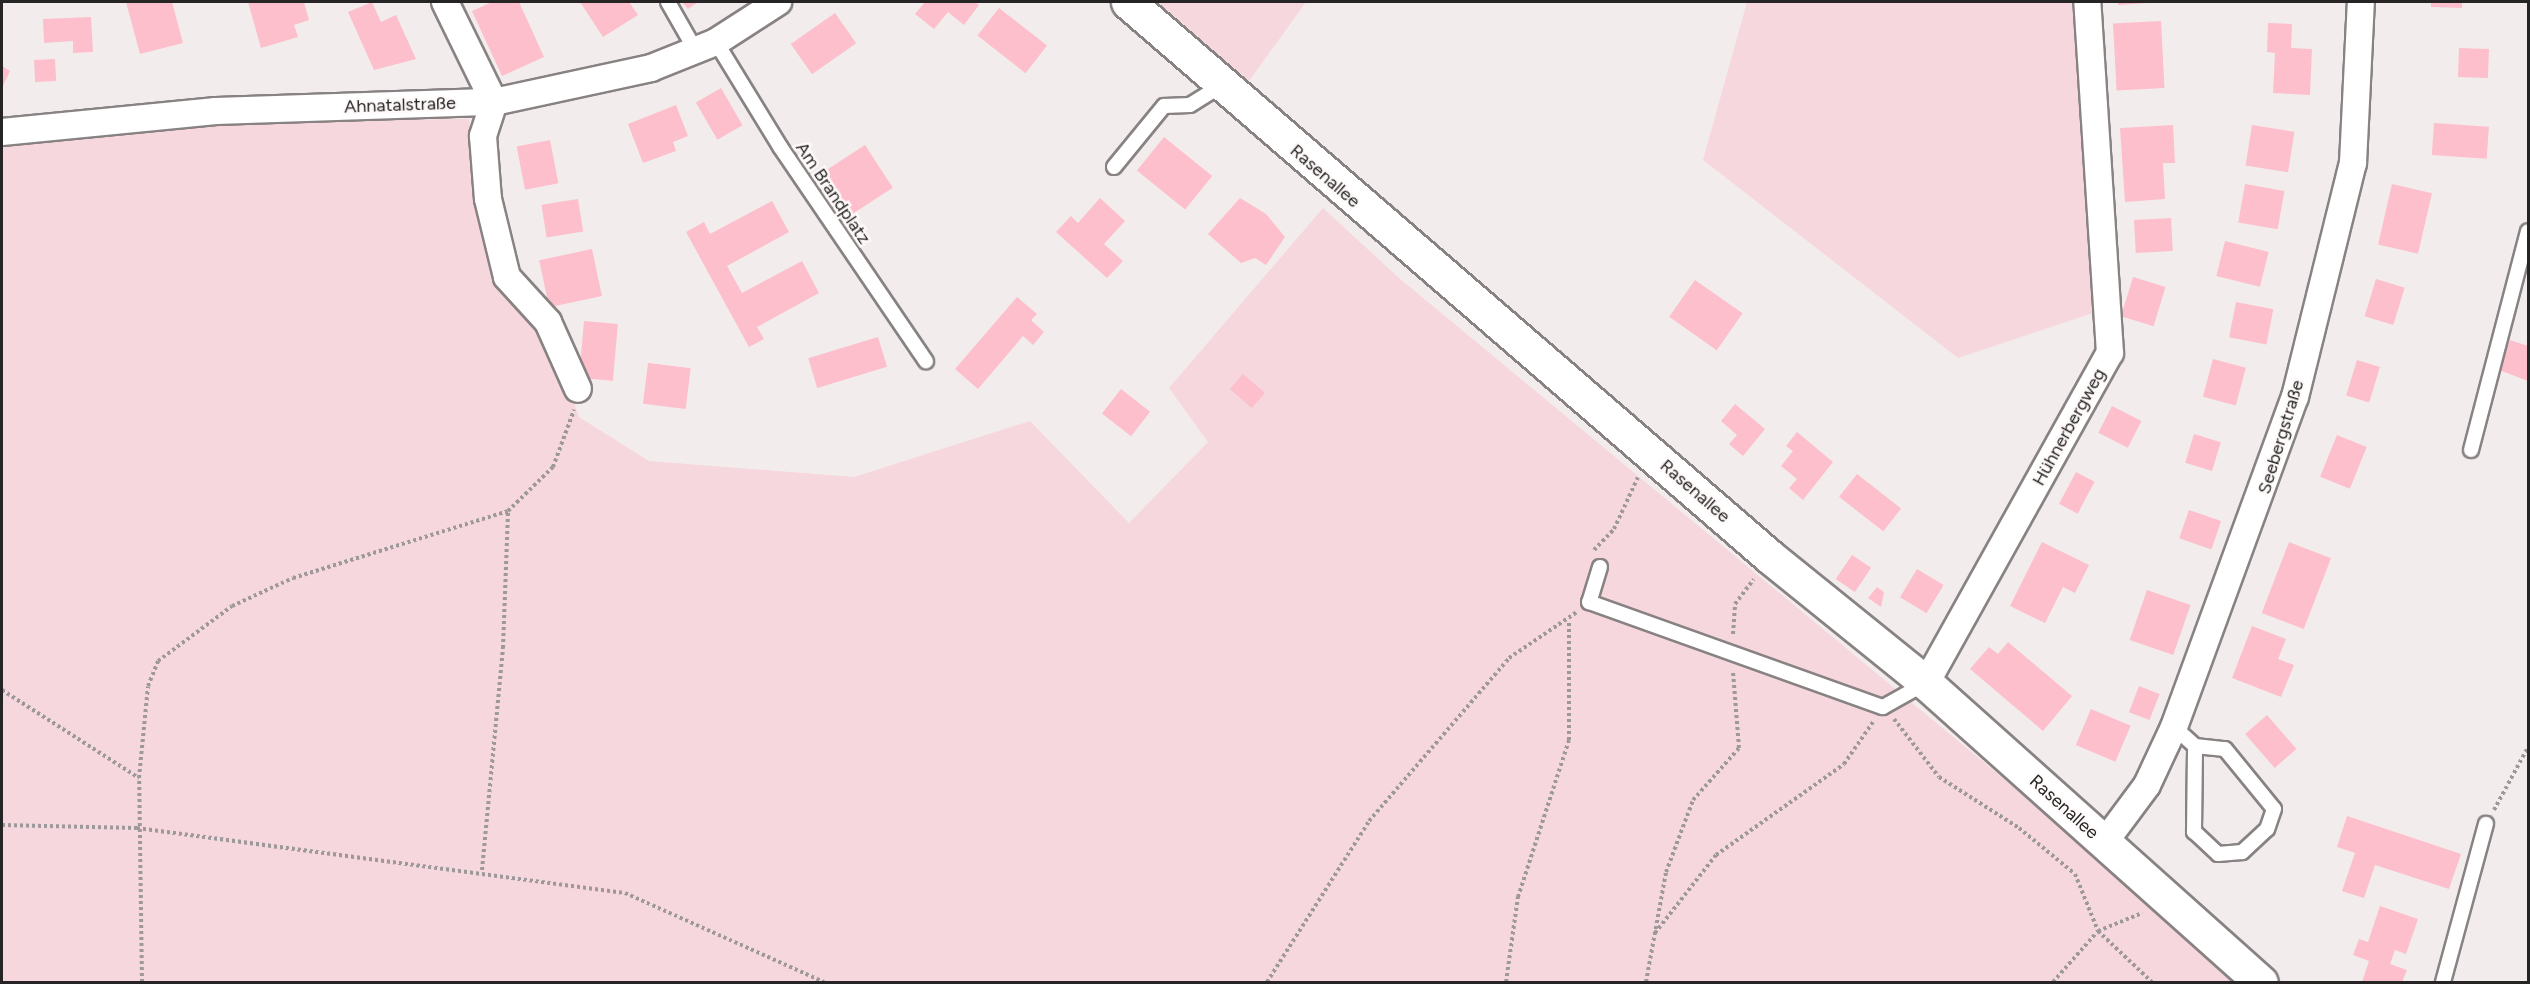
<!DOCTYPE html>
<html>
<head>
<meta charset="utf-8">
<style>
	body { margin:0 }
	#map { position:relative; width:2530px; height:984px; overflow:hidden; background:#f3eced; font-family:Figtree,sans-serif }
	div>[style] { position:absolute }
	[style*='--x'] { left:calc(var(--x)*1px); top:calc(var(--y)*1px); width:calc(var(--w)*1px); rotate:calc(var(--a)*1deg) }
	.green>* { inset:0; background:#f6d7dd }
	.building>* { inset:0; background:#fcbfcb; transform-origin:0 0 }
	.path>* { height:4px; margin-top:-2px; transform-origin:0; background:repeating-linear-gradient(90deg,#9d9899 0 3px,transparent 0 6px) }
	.roads { filter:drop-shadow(2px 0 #888283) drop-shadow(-2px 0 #888283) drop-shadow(0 2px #888283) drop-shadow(0 -2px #888283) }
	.service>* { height:14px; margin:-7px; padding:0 7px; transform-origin:7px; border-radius:7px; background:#fff }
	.minor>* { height:26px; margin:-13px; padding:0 13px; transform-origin:13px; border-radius:13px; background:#fff }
	.secondary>* { height:33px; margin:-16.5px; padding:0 16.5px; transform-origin:16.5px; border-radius:16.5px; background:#fff }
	span { translate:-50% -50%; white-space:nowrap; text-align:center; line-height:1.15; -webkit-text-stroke:5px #fffafa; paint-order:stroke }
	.street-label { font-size:18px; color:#262424 }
	.frame { position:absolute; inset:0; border:3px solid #262424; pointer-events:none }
</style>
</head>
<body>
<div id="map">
	<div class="green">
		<div style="clip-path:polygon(1158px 2px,1306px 2px,1249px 81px)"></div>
		<div style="clip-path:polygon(1747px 2px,2077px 2px,2099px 311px,1958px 358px,1703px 160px)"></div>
		<div style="clip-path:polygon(469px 119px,475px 171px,535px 323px,562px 368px,579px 417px,649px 461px,854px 477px,1030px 421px,1129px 523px,1208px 442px,1169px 388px,1323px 208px,1399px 278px,2027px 798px,2237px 982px,2px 982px,2px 121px)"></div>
	</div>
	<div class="building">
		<div style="clip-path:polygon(126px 2px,172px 2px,183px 43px,140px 54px)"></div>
		<div style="clip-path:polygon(248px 2px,304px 2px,309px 20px,294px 25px,298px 37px,261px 48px)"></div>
		<div style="clip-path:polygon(372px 2px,381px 22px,396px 15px,416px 59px,374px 70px,348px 12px)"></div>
		<div style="clip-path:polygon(492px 2px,519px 2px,544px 57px,502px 76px,472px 11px)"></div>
		<div style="clip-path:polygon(580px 2px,629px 2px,638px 15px,603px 37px)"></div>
		<div style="clip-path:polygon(682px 2px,698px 2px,688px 9px)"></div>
		<div style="clip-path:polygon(925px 2px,975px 2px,979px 5px,964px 25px,948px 12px,934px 29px,915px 14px)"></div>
		<div style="clip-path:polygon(2118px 2px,2147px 2px,2147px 3px,2118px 5px)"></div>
		<div style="clip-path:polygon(2431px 2px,2462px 2px,2462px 8px,2431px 7px)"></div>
		<div style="left:999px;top:8px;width:61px;height:35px;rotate:38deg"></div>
		<div style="left:835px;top:13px;width:37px;height:54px;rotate:55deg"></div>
		<div style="clip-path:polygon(91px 17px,93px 52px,73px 53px,73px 41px,44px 43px,43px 19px)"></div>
		<div style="left:2161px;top:21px;width:67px;height:48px;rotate:87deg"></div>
		<div style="clip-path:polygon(2268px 23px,2292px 24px,2291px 48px,2312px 49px,2310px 95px,2273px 93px,2275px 53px,2267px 52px)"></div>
		<div style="left:2459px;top:48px;width:30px;height:29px;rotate:2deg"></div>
		<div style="left:55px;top:59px;width:22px;height:21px;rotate:87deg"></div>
		<div style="clip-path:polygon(2px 66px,10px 71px,2px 88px)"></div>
		<div style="left:721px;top:88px;width:43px;height:29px;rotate:60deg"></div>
		<div style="clip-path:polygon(676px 105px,688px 136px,673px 142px,676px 151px,643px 163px,628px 124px)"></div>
		<div style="left:2434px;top:123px;width:55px;height:32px;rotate:4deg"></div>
		<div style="clip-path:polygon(2173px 125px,2175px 163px,2163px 163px,2165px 199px,2125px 202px,2120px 128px)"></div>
		<div style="left:2252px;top:125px;width:43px;height:41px;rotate:9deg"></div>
		<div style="left:1164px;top:137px;width:62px;height:43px;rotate:39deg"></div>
		<div style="left:550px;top:140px;width:44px;height:34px;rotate:79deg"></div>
		<div style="left:865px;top:145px;width:51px;height:50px;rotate:57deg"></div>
		<div style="left:2245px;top:184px;width:40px;height:39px;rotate:10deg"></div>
		<div style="left:2392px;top:184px;width:41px;height:62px;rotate:13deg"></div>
		<div style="clip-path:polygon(1100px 198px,1125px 221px,1104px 244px,1123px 261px,1107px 278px,1056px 232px,1071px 216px,1078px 223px)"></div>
		<div style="clip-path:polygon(1240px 198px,1266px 214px,1285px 237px,1266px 265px,1255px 258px,1241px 263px,1208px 234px)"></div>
		<div style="left:578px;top:199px;width:33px;height:37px;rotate:81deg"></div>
		<div style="clip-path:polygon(772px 201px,789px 232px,727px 266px,742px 293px,802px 261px,819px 293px,757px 327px,764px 339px,749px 347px,686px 232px,704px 222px,710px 234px)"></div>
		<div style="left:2171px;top:218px;width:33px;height:37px;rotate:87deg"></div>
		<div style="left:2225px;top:241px;width:45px;height:36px;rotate:14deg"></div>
		<div style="left:592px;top:249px;width:48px;height:54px;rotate:78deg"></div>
		<div style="left:2133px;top:277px;width:34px;height:41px;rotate:17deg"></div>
		<div style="left:2376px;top:279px;width:30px;height:39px;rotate:17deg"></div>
		<div style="left:1695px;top:280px;width:58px;height:45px;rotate:35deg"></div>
		<div style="clip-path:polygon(1017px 297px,1037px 314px,1031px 320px,1044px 332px,1033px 345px,1023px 336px,978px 389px,955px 369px)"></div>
		<div style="left:2236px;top:302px;width:38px;height:36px;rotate:11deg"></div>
		<div style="left:584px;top:321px;width:34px;height:57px;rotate:5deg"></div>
		<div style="left:878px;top:337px;width:31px;height:73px;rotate:73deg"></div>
		<div style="clip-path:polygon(2510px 340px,2528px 346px,2528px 381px,2499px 370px)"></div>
		<div style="left:2213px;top:359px;width:34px;height:39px;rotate:15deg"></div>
		<div style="left:2357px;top:360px;width:24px;height:37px;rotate:17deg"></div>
		<div style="left:648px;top:363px;width:43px;height:41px;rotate:7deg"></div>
		<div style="left:1243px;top:374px;width:29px;height:20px;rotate:41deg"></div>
		<div style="left:1121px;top:389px;width:37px;height:31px;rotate:38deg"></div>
		<div style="clip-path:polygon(1735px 404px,1765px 429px,1743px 456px,1729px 444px,1737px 435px,1721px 421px)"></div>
		<div style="left:2112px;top:406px;width:33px;height:30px;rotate:27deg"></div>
		<div style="clip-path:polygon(1797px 432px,1833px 462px,1803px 500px,1789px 488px,1797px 479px,1781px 466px,1793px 451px,1786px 446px)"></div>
		<div style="left:2194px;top:434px;width:28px;height:30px;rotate:17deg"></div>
		<div style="left:2337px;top:435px;width:32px;height:45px;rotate:22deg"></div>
		<div style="left:2076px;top:472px;width:21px;height:36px;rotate:28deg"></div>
		<div style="left:1857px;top:474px;width:56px;height:29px;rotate:38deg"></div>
		<div style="left:2189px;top:510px;width:34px;height:30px;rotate:19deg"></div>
		<div style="clip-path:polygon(2042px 542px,2089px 565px,2075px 593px,2063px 587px,2045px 623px,2010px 606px)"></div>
		<div style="left:2289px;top:542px;width:45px;height:76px;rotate:21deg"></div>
		<div style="left:1852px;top:555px;width:23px;height:29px;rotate:34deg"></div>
		<div style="left:1917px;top:569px;width:31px;height:33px;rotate:31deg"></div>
		<div style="clip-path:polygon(1877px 587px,1884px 592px,1881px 607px,1868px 598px)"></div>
		<div style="left:2147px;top:590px;width:46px;height:53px;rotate:19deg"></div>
		<div style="clip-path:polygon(2252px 626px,2286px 639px,2278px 659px,2294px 665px,2281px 697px,2232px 678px)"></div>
		<div style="clip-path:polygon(2008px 642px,2072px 696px,2043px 731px,1970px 669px,1989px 647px,1998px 654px)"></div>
		<div style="left:2139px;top:686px;width:22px;height:28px;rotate:21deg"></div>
		<div style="left:2091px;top:709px;width:43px;height:39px;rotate:23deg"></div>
		<div style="left:2267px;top:715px;width:45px;height:29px;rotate:49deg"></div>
		<div style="clip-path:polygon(2347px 816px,2461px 854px,2449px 889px,2375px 865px,2364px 898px,2342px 891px,2355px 853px,2337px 847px)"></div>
		<div style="clip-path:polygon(2380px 906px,2418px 919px,2406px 954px,2395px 950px,2390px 964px,2407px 970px,2402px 982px,2362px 982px,2369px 961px,2353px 955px,2359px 939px,2368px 942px)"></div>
	</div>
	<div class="path">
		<div style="--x:1594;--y:550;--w:29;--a:-46"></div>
		<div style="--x:1614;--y:529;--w:57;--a:-65.2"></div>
		<div style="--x:1733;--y:634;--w:30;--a:-86"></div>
		<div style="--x:1735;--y:604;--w:31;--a:-53"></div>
		<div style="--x:2;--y:690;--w:163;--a:32.7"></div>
		<div style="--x:1894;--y:719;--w:73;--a:52.2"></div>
		<div style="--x:1939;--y:777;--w:95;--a:32.5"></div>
		<div style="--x:2019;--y:828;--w:72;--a:39.4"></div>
		<div style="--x:2075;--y:874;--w:61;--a:68"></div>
		<div style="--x:2098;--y:931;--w:74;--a:43.4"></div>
		<div style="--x:2494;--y:810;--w:72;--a:-61.6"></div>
		<div style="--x:2;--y:825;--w:135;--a:1.3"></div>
		<div style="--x:137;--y:828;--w:492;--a:7.6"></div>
		<div style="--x:625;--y:893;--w:218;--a:24.1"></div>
		<div style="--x:482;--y:870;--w:223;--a:-84.6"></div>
		<div style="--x:503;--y:648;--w:137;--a:-87.9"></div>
		<div style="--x:1655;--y:933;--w:99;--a:-52"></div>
		<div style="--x:1716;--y:855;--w:157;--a:-35.4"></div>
		<div style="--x:1844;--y:764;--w:51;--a:-55.4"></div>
		<div style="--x:142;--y:982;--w:204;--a:-90.8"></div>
		<div style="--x:139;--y:778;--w:92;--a:-84.4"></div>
		<div style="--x:148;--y:686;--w:27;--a:-68"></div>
		<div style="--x:158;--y:661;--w:92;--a:-36.6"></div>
		<div style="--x:232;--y:606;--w:67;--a:-24.7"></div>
		<div style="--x:293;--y:578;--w:225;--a:-17.3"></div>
		<div style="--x:508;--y:511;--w:63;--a:-44.4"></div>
		<div style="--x:553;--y:467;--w:61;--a:-69.8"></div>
		<div style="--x:1267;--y:982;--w:191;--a:-57.6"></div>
		<div style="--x:1369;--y:821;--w:215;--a:-49.3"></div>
		<div style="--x:1509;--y:658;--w:82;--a:-34.1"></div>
		<div style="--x:1506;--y:982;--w:86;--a:-82"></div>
		<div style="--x:1518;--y:897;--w:165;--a:-72"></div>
		<div style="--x:1569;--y:740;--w:120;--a:-90"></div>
		<div style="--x:1646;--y:982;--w:112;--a:-79.7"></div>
		<div style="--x:1666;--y:872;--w:77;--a:-69.4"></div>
		<div style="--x:1693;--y:800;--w:69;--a:-48.5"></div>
		<div style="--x:1739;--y:748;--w:76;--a:-94.5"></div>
		<div style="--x:2053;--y:982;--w:68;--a:-48.6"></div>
		<div style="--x:2098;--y:931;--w:48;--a:-22.2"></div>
	</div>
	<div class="roads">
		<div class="service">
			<div style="--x:668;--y:2;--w:56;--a:60.3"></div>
			<div style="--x:716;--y:42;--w:124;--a:58.5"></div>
			<div style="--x:781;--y:148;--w:258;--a:55.8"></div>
			<div style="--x:1114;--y:167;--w:79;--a:-50.7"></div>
			<div style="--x:1164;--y:106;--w:26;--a:-2"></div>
			<div style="--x:1190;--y:105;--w:38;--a:-32"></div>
			<div style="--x:2471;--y:450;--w:226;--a:-75.4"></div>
			<div style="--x:1600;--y:567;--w:37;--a:107"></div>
			<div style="--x:1589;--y:602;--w:312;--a:19.7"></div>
			<div style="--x:1883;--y:707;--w:47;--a:-29.3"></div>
			<div style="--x:2174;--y:727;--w:28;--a:42"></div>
			<div style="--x:2195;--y:746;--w:30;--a:6"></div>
			<div style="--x:2225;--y:749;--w:77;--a:50.8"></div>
			<div style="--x:2274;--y:809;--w:21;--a:109"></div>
			<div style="--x:2267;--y:829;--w:34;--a:137"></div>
			<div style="--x:2242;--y:852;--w:24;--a:175"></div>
			<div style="--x:2218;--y:854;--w:33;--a:-137"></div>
			<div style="--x:2194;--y:832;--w:86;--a:-89.3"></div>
			<div style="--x:2443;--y:982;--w:164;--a:-74.8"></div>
		</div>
		<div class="minor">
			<div style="--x:445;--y:2;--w:111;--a:63.9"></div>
			<div style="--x:494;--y:102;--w:36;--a:108"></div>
			<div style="--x:483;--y:136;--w:63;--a:85.5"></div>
			<div style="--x:488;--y:199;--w:80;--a:76.3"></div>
			<div style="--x:507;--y:277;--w:61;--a:47.7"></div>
			<div style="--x:548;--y:322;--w:73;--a:65.9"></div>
			<div style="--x:2;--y:132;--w:215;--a:-5.6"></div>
			<div style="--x:216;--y:111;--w:278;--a:-1.9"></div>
			<div style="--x:494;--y:102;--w:161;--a:-12.2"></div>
			<div style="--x:651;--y:68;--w:70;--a:-21.8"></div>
			<div style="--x:716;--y:42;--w:74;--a:-32.8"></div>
			<div style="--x:1926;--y:683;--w:378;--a:-60.9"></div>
			<div style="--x:2110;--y:353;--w:352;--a:-93.7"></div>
			<div style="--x:2104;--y:843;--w:72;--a:-53.4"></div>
			<div style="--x:2147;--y:785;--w:64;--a:-65"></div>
			<div style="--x:2174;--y:727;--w:351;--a:-69.9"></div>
			<div style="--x:2295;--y:397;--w:241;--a:-76.1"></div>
			<div style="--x:2353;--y:163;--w:161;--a:-87.2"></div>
		</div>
		<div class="secondary">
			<div style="--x:1128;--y:2;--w:849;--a:40.84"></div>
			<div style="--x:1770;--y:557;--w:201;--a:38.9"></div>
			<div style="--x:1926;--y:683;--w:449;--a:41.8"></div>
		</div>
	</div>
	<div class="street-label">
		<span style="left:400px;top:105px;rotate:-2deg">Ahnatalstraße</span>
		<span style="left:1325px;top:176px;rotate:41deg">Rasenallee</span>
		<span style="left:833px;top:193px;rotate:56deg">Am Brandplatz</span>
		<span style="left:2069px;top:427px;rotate:-61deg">Hühnerbergweg</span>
		<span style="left:2281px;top:437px;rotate:-73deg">Seebergstraße</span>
		<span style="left:1695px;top:491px;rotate:41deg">Rasenallee</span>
		<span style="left:2064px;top:807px;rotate:42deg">Rasenallee</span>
	</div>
	<div class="frame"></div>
</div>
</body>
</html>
